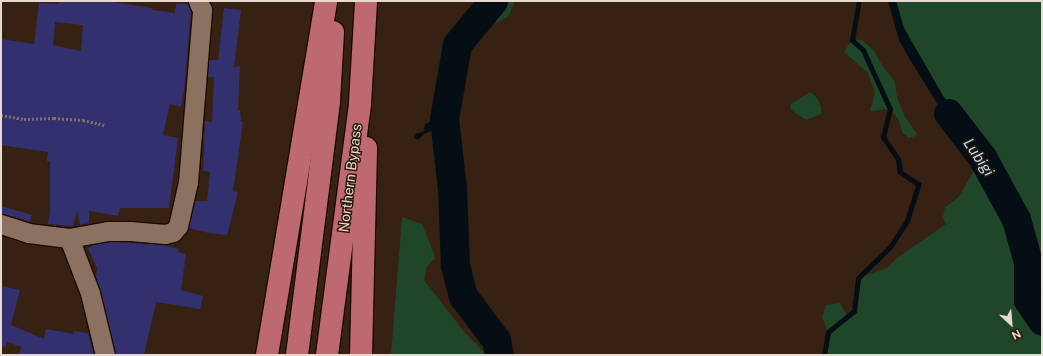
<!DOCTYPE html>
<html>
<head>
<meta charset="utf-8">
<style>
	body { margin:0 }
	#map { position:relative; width:1043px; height:356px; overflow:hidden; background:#372112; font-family:"Public Sans",sans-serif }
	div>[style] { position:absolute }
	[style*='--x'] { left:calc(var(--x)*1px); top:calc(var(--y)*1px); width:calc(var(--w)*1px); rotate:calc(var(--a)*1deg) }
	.green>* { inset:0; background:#204629 }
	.water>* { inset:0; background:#040e14 }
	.stream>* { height:5px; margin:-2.5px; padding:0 2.5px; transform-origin:2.5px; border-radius:2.5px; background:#040e14 }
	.river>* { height:29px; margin:-14.5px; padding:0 14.5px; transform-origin:14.5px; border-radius:14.5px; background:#040e14 }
	.building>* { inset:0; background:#33306f; transform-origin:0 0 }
	.path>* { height:2.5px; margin-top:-1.25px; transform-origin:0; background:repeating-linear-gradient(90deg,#837063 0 2px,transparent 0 4px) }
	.roads { filter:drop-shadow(1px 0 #1d0a00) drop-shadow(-1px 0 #1d0a00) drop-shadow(0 1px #1d0a00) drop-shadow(0 -1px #1d0a00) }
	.minor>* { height:19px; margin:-9.5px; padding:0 9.5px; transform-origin:9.5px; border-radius:9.5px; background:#8b7160 }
	.motorway>* { height:22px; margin:-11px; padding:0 11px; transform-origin:11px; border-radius:11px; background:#be696f }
	span { translate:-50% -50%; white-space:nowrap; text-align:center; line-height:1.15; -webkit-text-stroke:3px #2c1809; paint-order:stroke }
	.street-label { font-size:14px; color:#e8dad0 }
	.water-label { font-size:15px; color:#b3ddf4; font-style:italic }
	.frame { position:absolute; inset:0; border:2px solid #e8dad0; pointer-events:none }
	.north { position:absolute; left:991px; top:304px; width:40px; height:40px; -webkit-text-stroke:3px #2c1809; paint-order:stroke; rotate:154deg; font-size:11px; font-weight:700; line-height:16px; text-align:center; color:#e8dad0 }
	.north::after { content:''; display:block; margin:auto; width:14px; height:18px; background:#e8dad0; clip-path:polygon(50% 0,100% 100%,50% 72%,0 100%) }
</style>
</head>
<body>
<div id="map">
	<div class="green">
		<div style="clip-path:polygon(494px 1px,515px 1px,509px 16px,497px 23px,493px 20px)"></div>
		<div style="clip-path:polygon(896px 1px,1042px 1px,1042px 355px,824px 355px,828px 332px,822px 317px,826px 305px,840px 303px,847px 316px,854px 311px,858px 278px,887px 268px,897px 258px,946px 224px,943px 217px,945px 207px,958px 198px,982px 157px,971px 144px,923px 63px,904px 28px)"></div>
		<div style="clip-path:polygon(852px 40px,862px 40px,874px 51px,883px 67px,895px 82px,897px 98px,905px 117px,918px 135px,909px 138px,902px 132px,899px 120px,890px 109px,870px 111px,875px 93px,868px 73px,844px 52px)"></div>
		<div style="clip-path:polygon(810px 92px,817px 98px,821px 107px,821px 114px,806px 120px,791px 110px,791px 104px)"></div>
		<div style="clip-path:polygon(402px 217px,422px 224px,434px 254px,435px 258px,427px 267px,424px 280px,465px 333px,487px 355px,391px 355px)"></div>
	</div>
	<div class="water">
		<div style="clip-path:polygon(888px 1px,896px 1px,904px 28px,971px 144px,953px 129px,909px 58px,899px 40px)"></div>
		<div style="clip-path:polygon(449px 89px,456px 110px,446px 134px,437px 129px,424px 134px,418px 140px,414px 138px,416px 134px,424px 131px,425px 124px,435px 120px,442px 94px)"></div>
		<div style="clip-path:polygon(446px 140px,451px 149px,450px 169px,461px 193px,461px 206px,453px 226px,444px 210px,450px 169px,441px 164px,437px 159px)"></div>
		<div style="clip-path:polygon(459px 280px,466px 286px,471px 307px,463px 303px,458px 296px)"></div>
		<div style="clip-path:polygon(476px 314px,491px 319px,501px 329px,502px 344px,499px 355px,491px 348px)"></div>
	</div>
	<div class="stream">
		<div style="--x:824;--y:355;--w:23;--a:-80"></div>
		<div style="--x:828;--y:332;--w:33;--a:-39"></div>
		<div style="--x:854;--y:311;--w:33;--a:-83"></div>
		<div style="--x:858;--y:278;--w:45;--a:-44.1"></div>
		<div style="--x:890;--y:247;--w:31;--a:-57"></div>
		<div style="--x:907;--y:221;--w:39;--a:-73"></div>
		<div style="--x:918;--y:184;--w:22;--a:-146"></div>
		<div style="--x:900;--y:172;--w:13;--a:-99"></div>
		<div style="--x:898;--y:159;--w:27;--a:-124"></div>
		<div style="--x:883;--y:137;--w:29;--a:-76"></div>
		<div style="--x:890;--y:109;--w:65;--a:-114.6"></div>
		<div style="--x:863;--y:50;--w:15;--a:-138"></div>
		<div style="--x:852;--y:40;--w:40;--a:-80"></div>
	</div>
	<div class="river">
		<div style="--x:493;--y:1;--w:56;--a:129.9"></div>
		<div style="--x:457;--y:44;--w:76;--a:99.8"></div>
		<div style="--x:444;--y:119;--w:69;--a:83.4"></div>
		<div style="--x:452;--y:188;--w:77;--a:87.8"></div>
		<div style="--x:455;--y:265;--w:32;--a:76"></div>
		<div style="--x:463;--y:296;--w:55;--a:53.1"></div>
		<div style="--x:496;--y:340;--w:15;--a:79"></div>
		<div style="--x:948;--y:113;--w:56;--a:52.3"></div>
		<div style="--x:982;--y:157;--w:71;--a:61.3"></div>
		<div style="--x:1016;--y:219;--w:45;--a:74.4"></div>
		<div style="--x:1028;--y:262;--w:38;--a:90"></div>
		<div style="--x:1028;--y:300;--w:25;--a:56"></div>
	</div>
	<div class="building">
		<div style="clip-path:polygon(evenodd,59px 1px,106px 1px,152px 8px,152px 10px,175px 13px,176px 4px,188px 4px,191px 12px,184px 91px,181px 107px,170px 104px,163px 135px,178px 138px,169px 208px,120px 208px,118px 216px,89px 211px,89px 223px,80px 225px,77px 211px,73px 226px,48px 224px,49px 215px,50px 215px,50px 161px,47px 161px,48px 152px,1px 145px,1px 39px,34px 44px,39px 3px,59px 4px,59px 1px,55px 22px,83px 25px,81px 51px,53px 45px,55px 22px)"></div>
		<div style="clip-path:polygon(224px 8px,241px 10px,234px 67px,240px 66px,238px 110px,240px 110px,241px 121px,243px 122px,233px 191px,238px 192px,227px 235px,209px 233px,189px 228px,195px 201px,207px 201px,210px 172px,203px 171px,205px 121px,212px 122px,214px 77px,208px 77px,209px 60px,218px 60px)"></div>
		<div style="left:1px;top:206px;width:32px;height:7px;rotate:16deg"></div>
		<div style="clip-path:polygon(108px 242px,158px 244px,179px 249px,178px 252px,186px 254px,181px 290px,203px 296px,200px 309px,156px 302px,144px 355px,116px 355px,96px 278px,97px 268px,88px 248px,96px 244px)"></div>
		<div style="clip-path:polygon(1px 286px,20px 290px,11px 325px,44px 339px,46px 329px,74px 334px,73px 331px,88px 333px,94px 355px,18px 355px,22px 347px,7px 342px,6px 347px,1px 346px)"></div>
	</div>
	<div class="path">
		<div style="--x:1;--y:115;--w:23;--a:10"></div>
		<div style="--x:24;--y:119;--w:30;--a:-2"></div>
		<div style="--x:54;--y:118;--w:29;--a:4"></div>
		<div style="--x:83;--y:120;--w:22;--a:13"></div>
	</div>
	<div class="roads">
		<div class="minor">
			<div style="--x:1;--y:224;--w:28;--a:18"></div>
			<div style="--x:28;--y:233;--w:41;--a:7"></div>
			<div style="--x:69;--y:238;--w:39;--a:-10"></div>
			<div style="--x:107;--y:231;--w:23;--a:0"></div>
			<div style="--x:130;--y:231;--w:35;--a:5"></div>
			<div style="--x:165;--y:234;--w:8;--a:-14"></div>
			<div style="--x:173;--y:232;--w:8;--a:-50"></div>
			<div style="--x:178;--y:226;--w:45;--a:-77.2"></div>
			<div style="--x:188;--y:182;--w:173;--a:-85.3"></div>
			<div style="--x:202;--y:10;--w:10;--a:-114"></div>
			<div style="--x:69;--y:238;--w:59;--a:69.1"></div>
			<div style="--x:90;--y:293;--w:64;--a:76.4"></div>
		</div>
		<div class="motorway">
			<div style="--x:267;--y:355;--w:359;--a:-80.5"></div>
			<div style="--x:297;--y:355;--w:257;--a:-82.8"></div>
			<div style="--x:329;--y:100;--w:68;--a:-86.6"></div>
			<div style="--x:327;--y:355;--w:254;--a:-82.5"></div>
			<div style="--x:360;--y:103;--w:102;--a:-86.6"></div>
			<div style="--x:361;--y:355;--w:207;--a:-88.6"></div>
		</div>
	</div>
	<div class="street-label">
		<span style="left:350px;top:178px;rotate:-83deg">Northern Bypass</span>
	</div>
	<div class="water-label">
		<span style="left:979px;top:157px;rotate:56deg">Lubigi</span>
	</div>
	<div class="frame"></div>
	<div class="north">N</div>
</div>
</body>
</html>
